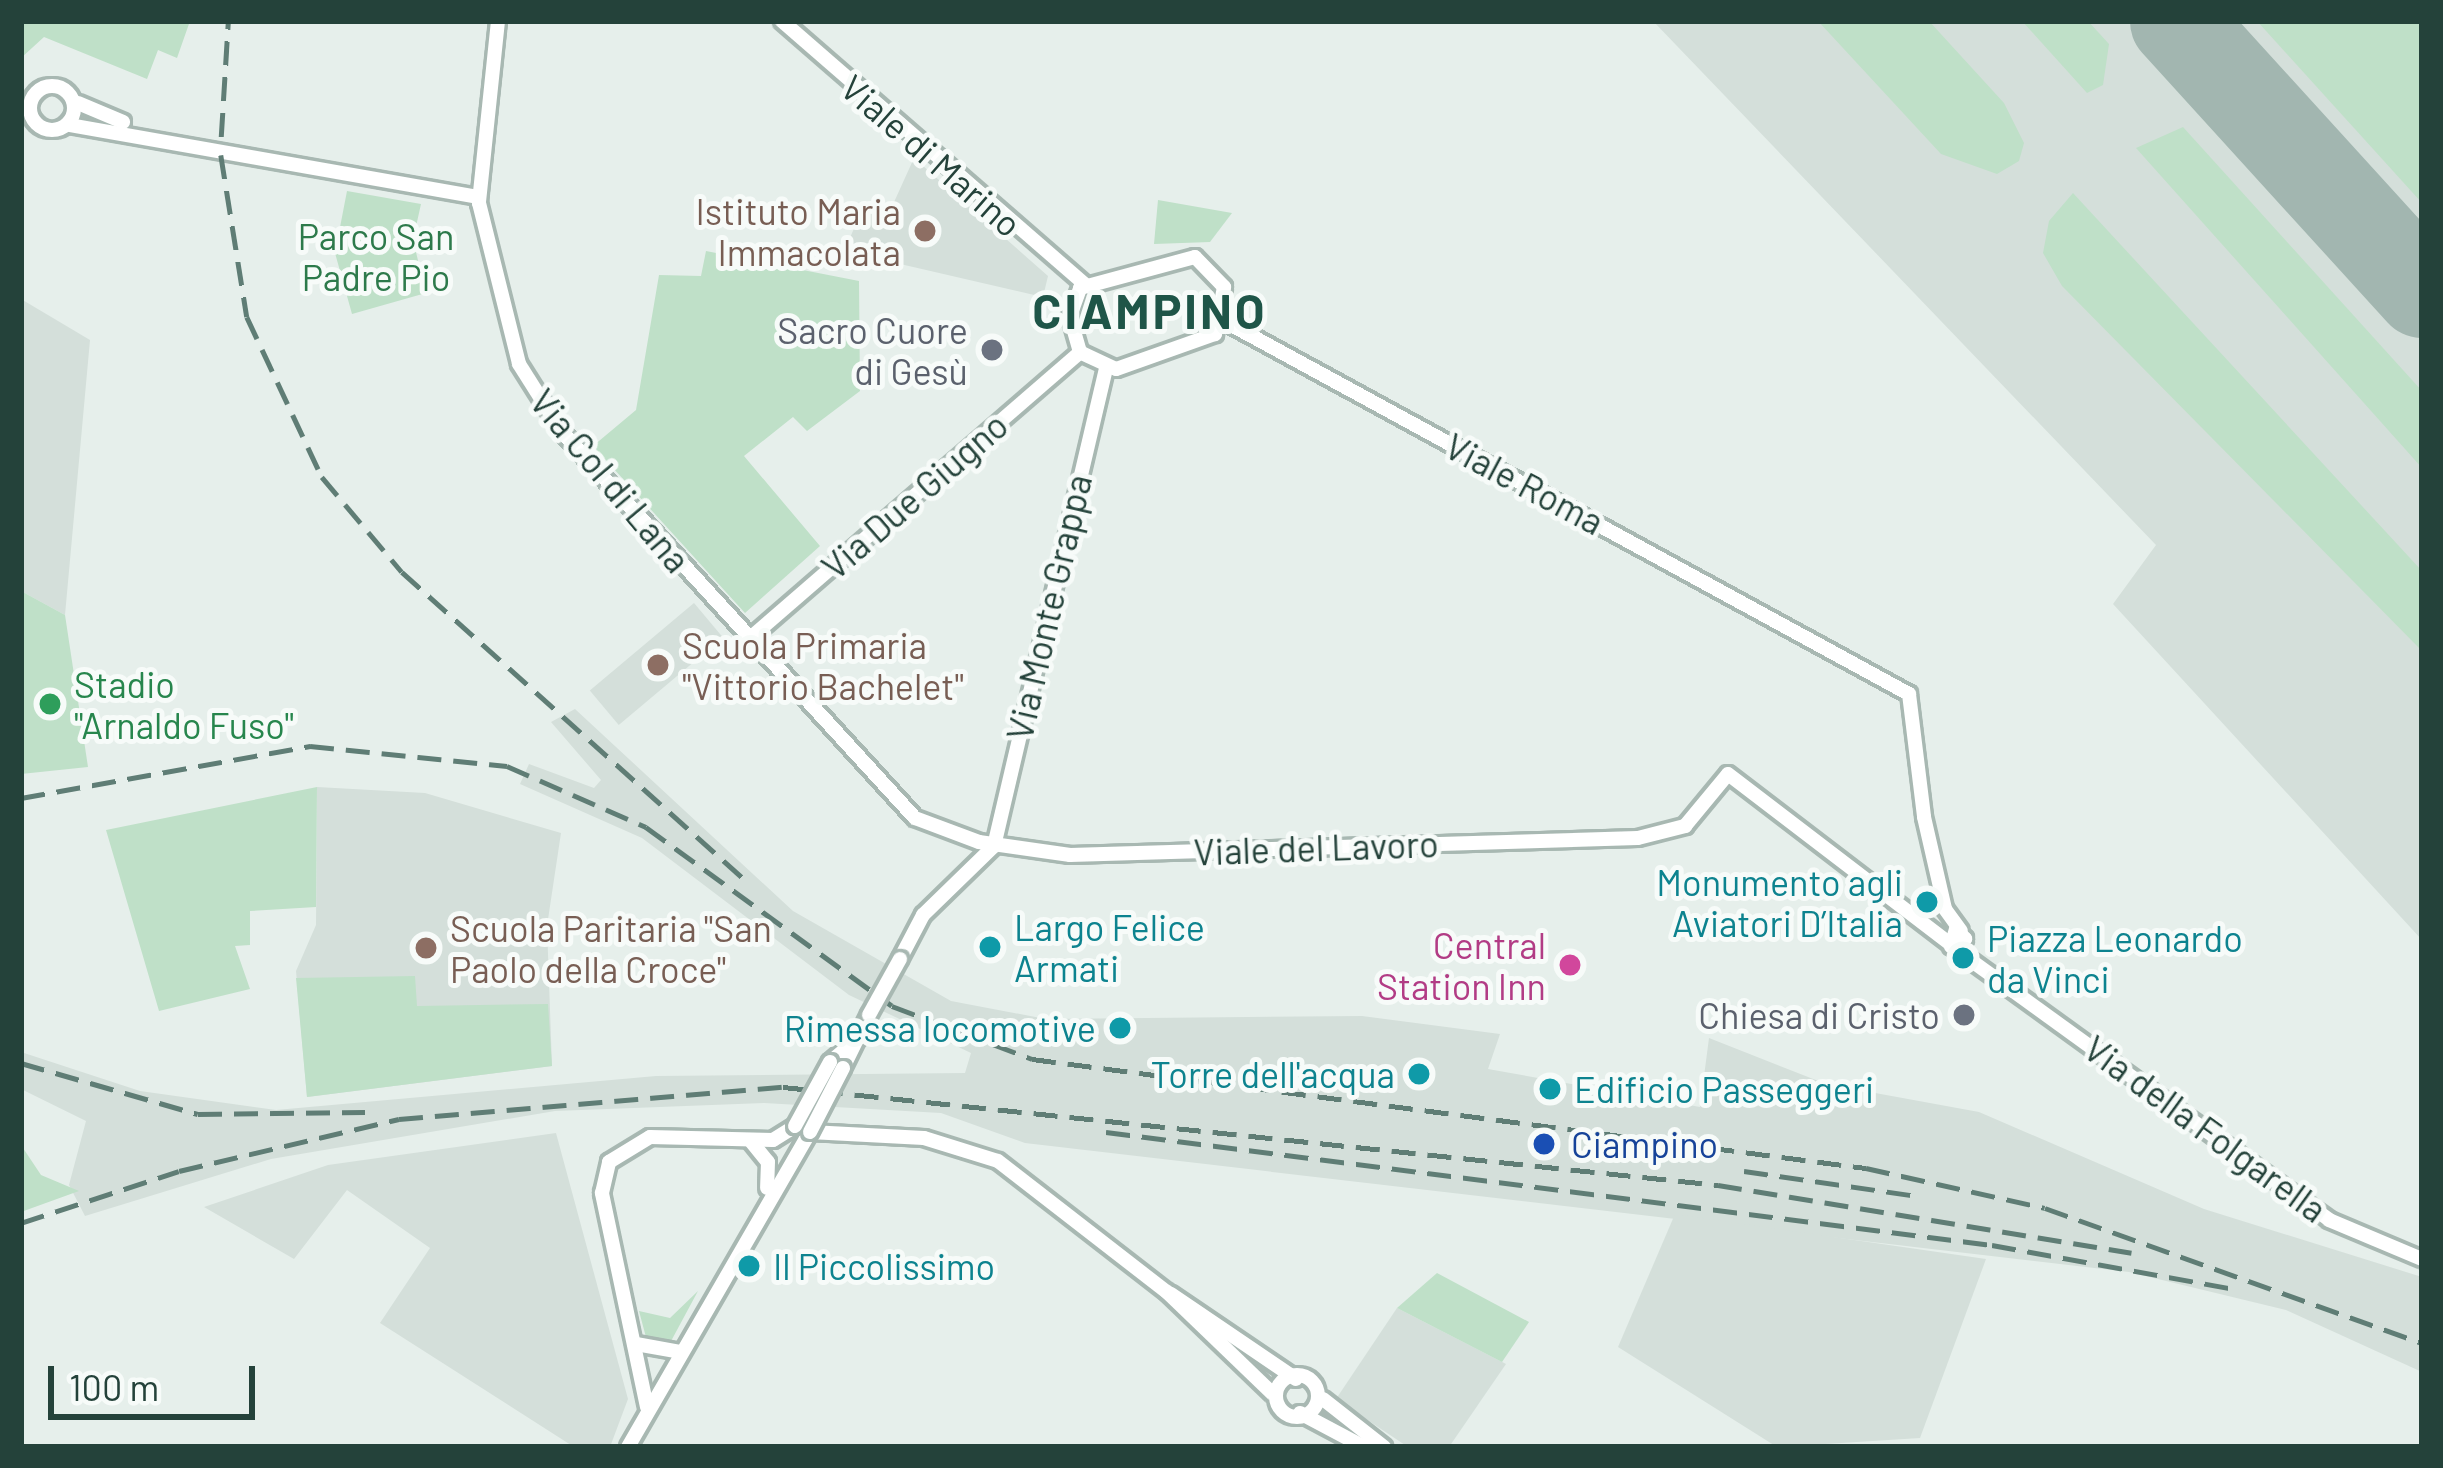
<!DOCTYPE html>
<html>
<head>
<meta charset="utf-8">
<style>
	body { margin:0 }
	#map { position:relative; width:2443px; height:1468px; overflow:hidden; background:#e6efeb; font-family:Barlow,sans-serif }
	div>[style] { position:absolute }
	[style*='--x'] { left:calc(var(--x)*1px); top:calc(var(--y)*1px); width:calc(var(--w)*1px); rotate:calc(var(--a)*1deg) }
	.built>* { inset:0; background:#d4dfda; transform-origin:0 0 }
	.green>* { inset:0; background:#bfe0c8 }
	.runway>* { height:93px; margin:-46.5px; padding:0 46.5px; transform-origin:46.5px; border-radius:46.5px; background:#a2b6b0 }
	.roads { filter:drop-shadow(3px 0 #a8b8b2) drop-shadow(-3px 0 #a8b8b2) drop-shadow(0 3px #a8b8b2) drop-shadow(0 -3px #a8b8b2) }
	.minor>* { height:14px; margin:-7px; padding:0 7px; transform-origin:7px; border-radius:7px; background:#fff }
	.minor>.ring { margin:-7px; padding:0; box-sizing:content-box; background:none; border:14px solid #fff; border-radius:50% }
	.rail>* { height:4.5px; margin-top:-2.25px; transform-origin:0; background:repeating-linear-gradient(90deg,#5f7d75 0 24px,transparent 0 36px) }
	.bridges { filter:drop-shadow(3px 0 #a8b8b2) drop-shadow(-3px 0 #a8b8b2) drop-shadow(0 3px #a8b8b2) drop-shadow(0 -3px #a8b8b2) }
	.minor-bridge>* { height:14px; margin:-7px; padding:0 7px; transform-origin:7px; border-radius:7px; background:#fff }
	.dots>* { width:33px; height:33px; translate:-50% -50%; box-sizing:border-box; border:6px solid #f7fbf9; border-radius:50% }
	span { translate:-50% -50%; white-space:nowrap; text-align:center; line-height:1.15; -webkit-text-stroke:10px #f7fbf9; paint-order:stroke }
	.street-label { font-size:36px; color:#24423a }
	.education-label { font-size:36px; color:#785e54 }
	.right { translate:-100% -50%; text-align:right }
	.left { translate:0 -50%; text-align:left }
	.park-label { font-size:36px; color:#2d7a4b }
	.worship-label { font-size:36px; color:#5b616d }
	.leisure-label { font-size:36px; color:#27864d }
	.culture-label { font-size:36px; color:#0d838f }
	.hotel-label { font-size:36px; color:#b23c85 }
	.transit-label { font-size:36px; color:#164399 }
	.district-label { font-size:48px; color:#1f5548; font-weight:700; letter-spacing:3px }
	.frame { position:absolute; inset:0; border:24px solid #24423a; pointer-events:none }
	.scale { position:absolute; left:48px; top:1366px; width:207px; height:54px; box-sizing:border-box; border:6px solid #24423a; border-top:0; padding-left:15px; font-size:36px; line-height:42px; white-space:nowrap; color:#24423a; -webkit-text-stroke:9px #f7fbf9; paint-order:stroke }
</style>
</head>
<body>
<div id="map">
	<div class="built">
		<div style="clip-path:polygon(1653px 21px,2422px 21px,2422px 940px,2113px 604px,2156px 545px)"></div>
		<div style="clip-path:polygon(914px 158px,1048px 276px,1043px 297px,844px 251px,865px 204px,890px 211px)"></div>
		<div style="clip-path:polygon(21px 299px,90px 340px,65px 615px,21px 591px)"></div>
		<div style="left:694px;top:603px;width:45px;height:136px;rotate:50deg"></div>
		<div style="clip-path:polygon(575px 709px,793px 911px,951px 1001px,1046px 1019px,1362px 1016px,1500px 1034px,1488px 1069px,1700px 1107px,1709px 1038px,1826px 1084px,1979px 1112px,2204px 1209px,2422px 1277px,2422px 1372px,2286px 1310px,2129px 1272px,1025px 1143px,941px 1113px,764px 1103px,555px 1111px,271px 1159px,85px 1216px,69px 1185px,86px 1121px,21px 1089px,21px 1052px,140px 1091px,276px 1110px,656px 1076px,965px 1073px,971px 1053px,849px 995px,642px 838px,520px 784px,529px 764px,594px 788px,601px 780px,551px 722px)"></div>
		<div style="clip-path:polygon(317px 787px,425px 793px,561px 833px,547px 926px,552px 1066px,307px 1097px,296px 971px,316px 925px)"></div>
		<div style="clip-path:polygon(556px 1133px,628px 1399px,610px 1447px,574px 1447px,380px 1323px,430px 1248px,347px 1190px,294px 1259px,204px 1207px,328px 1165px)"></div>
		<div style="clip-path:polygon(1675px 1214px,1986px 1259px,1920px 1438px,1777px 1447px,1618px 1347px)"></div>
		<div style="clip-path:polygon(1397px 1308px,1506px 1364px,1449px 1447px,1408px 1447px,1336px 1399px)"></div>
	</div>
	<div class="green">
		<div style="clip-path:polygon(21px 21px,190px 21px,177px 58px,158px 50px,147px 79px,44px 37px,21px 58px)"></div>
		<div style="clip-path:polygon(1818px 21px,1929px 21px,2004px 103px,2024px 143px,2019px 161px,1997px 174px,1941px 154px)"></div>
		<div style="clip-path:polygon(2022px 21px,2088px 21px,2109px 44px,2103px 85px,2087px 93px)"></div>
		<div style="clip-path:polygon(2257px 21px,2422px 21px,2422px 203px)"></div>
		<div style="clip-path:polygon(2183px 127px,2422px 391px,2422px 468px,2136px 148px)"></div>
		<div style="clip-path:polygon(347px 191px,421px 204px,413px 240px,426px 293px,352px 314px,335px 253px)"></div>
		<div style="clip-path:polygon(2073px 193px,2422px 571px,2422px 651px,2062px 286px,2043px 253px,2049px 221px)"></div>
		<div style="clip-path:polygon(1158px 200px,1232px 213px,1210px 242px,1154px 244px)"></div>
		<div style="clip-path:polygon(706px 251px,859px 281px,860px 391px,807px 431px,793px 417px,744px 456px,820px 546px,745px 613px,593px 446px,636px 410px,659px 275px,701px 276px)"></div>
		<div style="clip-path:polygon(21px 591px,65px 615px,88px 767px,21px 774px)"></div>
		<div style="clip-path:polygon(317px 787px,316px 907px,250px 911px,250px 945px,235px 946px,250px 989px,159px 1011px,106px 830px)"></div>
		<div style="clip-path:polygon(415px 976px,417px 1006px,548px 1004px,552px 1066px,307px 1097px,296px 978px)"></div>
		<div style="clip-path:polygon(21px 1145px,41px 1175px,79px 1191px,21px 1212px)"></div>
		<div style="clip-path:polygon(1437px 1273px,1529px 1322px,1502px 1362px,1397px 1308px)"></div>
		<div style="clip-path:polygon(698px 1291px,670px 1343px,647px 1341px,639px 1311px,670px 1318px)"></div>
	</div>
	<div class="runway">
		<div style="--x:2176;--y:21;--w:365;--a:47.7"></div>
	</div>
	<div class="roads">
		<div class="minor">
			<div style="--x:498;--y:21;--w:183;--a:96"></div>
			<div style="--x:479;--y:203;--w:166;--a:76"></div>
			<div style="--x:519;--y:364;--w:80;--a:57.7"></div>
			<div style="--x:562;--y:432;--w:523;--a:47.56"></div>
			<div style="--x:915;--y:818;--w:68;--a:20.6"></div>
			<div style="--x:979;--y:842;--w:92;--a:8.1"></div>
			<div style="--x:1070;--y:855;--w:568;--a:-1.71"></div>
			<div style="--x:1638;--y:838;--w:49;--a:-14.3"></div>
			<div style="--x:1685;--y:826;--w:67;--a:-50.4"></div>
			<div style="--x:1728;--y:774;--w:277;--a:37.4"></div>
			<div style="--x:782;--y:21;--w:401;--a:41"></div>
			<div class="ring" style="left:30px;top:86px;width:30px;height:30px"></div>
			<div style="--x:78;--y:103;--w:49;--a:22.9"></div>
			<div style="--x:70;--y:125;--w:414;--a:10"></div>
			<div style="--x:1195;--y:257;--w:42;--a:46"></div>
			<div style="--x:1224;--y:287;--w:48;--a:100.8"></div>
			<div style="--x:1215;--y:334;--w:105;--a:160.5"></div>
			<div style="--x:1116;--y:369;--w:40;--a:-155"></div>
			<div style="--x:1080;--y:352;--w:37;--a:-106"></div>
			<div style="--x:1070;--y:316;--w:30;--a:-70"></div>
			<div style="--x:1080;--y:288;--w:119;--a:-15.1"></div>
			<div style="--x:1224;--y:321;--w:780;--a:28.57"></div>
			<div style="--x:1909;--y:694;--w:124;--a:83"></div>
			<div style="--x:1924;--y:817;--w:94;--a:77.1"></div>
			<div style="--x:1945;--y:909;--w:27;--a:54"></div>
			<div style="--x:748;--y:640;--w:440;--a:-40.9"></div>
			<div style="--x:1954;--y:947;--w:14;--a:-36"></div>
			<div style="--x:1965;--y:939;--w:13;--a:-132"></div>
			<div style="--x:1956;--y:929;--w:18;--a:106"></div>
			<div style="--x:1951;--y:946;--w:467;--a:35.9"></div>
			<div style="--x:2329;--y:1220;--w:101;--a:22.8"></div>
			<div style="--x:900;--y:959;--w:50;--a:-62.4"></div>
			<div style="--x:923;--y:915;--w:99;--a:-44.2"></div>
			<div style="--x:994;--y:846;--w:491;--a:-76.8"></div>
			<div style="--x:830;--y:1062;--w:38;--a:-40"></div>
			<div style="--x:843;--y:1068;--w:59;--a:-63.9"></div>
			<div style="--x:750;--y:1140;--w:28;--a:51"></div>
			<div style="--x:768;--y:1162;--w:26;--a:92"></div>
			<div style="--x:1171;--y:1294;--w:151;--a:34.2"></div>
			<div style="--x:636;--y:1344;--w:46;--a:10.1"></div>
			<div class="ring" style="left:1276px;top:1375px;width:28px;height:28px"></div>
			<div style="--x:1323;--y:1399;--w:78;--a:38.2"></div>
			<div style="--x:647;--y:1407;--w:219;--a:-101.9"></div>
			<div style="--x:602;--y:1193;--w:32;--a:-77"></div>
			<div style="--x:609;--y:1162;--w:48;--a:-31.4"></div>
			<div style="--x:650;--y:1137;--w:123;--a:1.4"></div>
			<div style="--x:773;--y:1140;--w:26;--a:-32"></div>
			<div style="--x:1300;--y:1413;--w:72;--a:28"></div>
			<div style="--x:628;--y:1447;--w:364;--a:-60"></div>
			<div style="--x:810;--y:1132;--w:114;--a:3"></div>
			<div style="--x:924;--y:1138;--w:77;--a:17.3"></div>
			<div style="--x:998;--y:1161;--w:214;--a:37.8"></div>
			<div style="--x:1167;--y:1292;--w:146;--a:43.9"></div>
		</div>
	</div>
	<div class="rail">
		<div style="--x:221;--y:137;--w:116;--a:-86.5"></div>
		<div style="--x:221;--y:155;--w:164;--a:80.9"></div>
		<div style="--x:247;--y:317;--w:177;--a:64.9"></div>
		<div style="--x:322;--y:477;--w:124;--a:49.9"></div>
		<div style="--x:402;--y:572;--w:458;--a:41.9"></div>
		<div style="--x:21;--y:798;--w:294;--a:-10.2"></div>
		<div style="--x:310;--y:746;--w:198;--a:5.8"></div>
		<div style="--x:507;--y:766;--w:152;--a:23.7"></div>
		<div style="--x:646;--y:827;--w:304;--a:36"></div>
		<div style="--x:892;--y:1006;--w:150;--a:20.7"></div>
		<div style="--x:1032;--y:1059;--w:841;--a:7.45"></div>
		<div style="--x:1866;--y:1168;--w:183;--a:12.6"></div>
		<div style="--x:2045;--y:1208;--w:400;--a:19.7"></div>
		<div style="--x:21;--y:1063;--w:184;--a:16.1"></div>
		<div style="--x:198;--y:1114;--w:167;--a:-0.7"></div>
		<div style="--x:1106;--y:1132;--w:893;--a:7.27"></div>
		<div style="--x:1992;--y:1245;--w:247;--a:10.3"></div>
		<div style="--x:1744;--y:1171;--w:169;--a:8.2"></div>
		<div style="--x:21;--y:1223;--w:166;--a:-18.2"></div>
		<div style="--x:179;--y:1171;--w:226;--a:-13.3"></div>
		<div style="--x:399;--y:1119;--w:385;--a:-4.8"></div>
		<div style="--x:783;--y:1087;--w:940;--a:5.98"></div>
		<div style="--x:1718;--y:1185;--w:419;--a:9.3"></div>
	</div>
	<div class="bridges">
		<div class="minor-bridge">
			<div style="--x:869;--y:1015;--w:64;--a:-61"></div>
			<div style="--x:795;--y:1126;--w:73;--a:-61.3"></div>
			<div style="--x:810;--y:1132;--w:72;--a:-62.7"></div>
		</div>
	</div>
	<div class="dots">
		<div style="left:925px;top:231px;background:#8d6e63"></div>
		<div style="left:992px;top:350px;background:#6b7280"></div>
		<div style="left:658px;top:665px;background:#8d6e63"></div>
		<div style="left:50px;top:704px;background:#2e9e5b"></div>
		<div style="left:1927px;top:902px;background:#0f9aa8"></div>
		<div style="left:990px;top:947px;background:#0f9aa8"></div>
		<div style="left:426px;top:948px;background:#8d6e63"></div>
		<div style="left:1963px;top:958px;background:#0f9aa8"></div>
		<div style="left:1570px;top:965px;background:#d1479c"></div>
		<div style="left:1964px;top:1015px;background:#6b7280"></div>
		<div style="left:1120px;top:1028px;background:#0f9aa8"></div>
		<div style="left:1419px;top:1074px;background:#0f9aa8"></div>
		<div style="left:1550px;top:1089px;background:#0f9aa8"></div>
		<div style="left:1544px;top:1144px;background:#1a4fb4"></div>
		<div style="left:749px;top:1266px;background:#0f9aa8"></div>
	</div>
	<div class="street-label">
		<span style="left:932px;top:155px;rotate:41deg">Viale di Marino</span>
		<span style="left:611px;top:480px;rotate:50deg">Via Col di Lana</span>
		<span style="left:1525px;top:483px;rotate:28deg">Viale Roma</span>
		<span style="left:914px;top:495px;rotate:-41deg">Via Due Giugno</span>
		<span style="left:1048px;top:607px;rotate:-77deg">Via Monte Grappa</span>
		<span style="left:1316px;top:847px;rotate:-2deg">Viale del Lavoro</span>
		<span style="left:2206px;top:1128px;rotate:36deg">Via della Folgarella</span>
	</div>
	<div class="education-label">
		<span class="right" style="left:901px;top:231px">Istituto Maria<br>Immacolata</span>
		<span class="left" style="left:682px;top:665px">Scuola Primaria<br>"Vittorio Bachelet"</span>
		<span class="left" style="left:450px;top:948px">Scuola Paritaria "San<br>Paolo della Croce"</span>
	</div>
	<div class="park-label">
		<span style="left:376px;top:256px">Parco San<br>Padre Pio</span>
	</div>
	<div class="worship-label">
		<span class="right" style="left:968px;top:350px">Sacro Cuore<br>di Gesù</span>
		<span class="right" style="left:1940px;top:1015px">Chiesa di Cristo</span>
	</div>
	<div class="leisure-label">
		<span class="left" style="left:74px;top:704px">Stadio<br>"Arnaldo Fuso"</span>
	</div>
	<div class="culture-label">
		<span class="right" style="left:1903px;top:902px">Monumento agli<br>Aviatori D’Italia</span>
		<span class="left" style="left:1014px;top:947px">Largo Felice<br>Armati</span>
		<span class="left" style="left:1987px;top:958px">Piazza Leonardo<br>da Vinci</span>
		<span class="right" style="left:1096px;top:1028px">Rimessa locomotive</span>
		<span class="right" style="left:1395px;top:1074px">Torre dell'acqua</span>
		<span class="left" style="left:1574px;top:1089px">Edificio Passeggeri</span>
		<span class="left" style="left:773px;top:1266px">Il Piccolissimo</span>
	</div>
	<div class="hotel-label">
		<span class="right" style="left:1546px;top:965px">Central<br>Station Inn</span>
	</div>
	<div class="transit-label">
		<span class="left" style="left:1571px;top:1144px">Ciampino</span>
	</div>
	<div class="district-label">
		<span style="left:1150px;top:311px">CIAMPINO</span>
	</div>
	<div class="frame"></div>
	<div class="scale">100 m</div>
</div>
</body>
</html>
